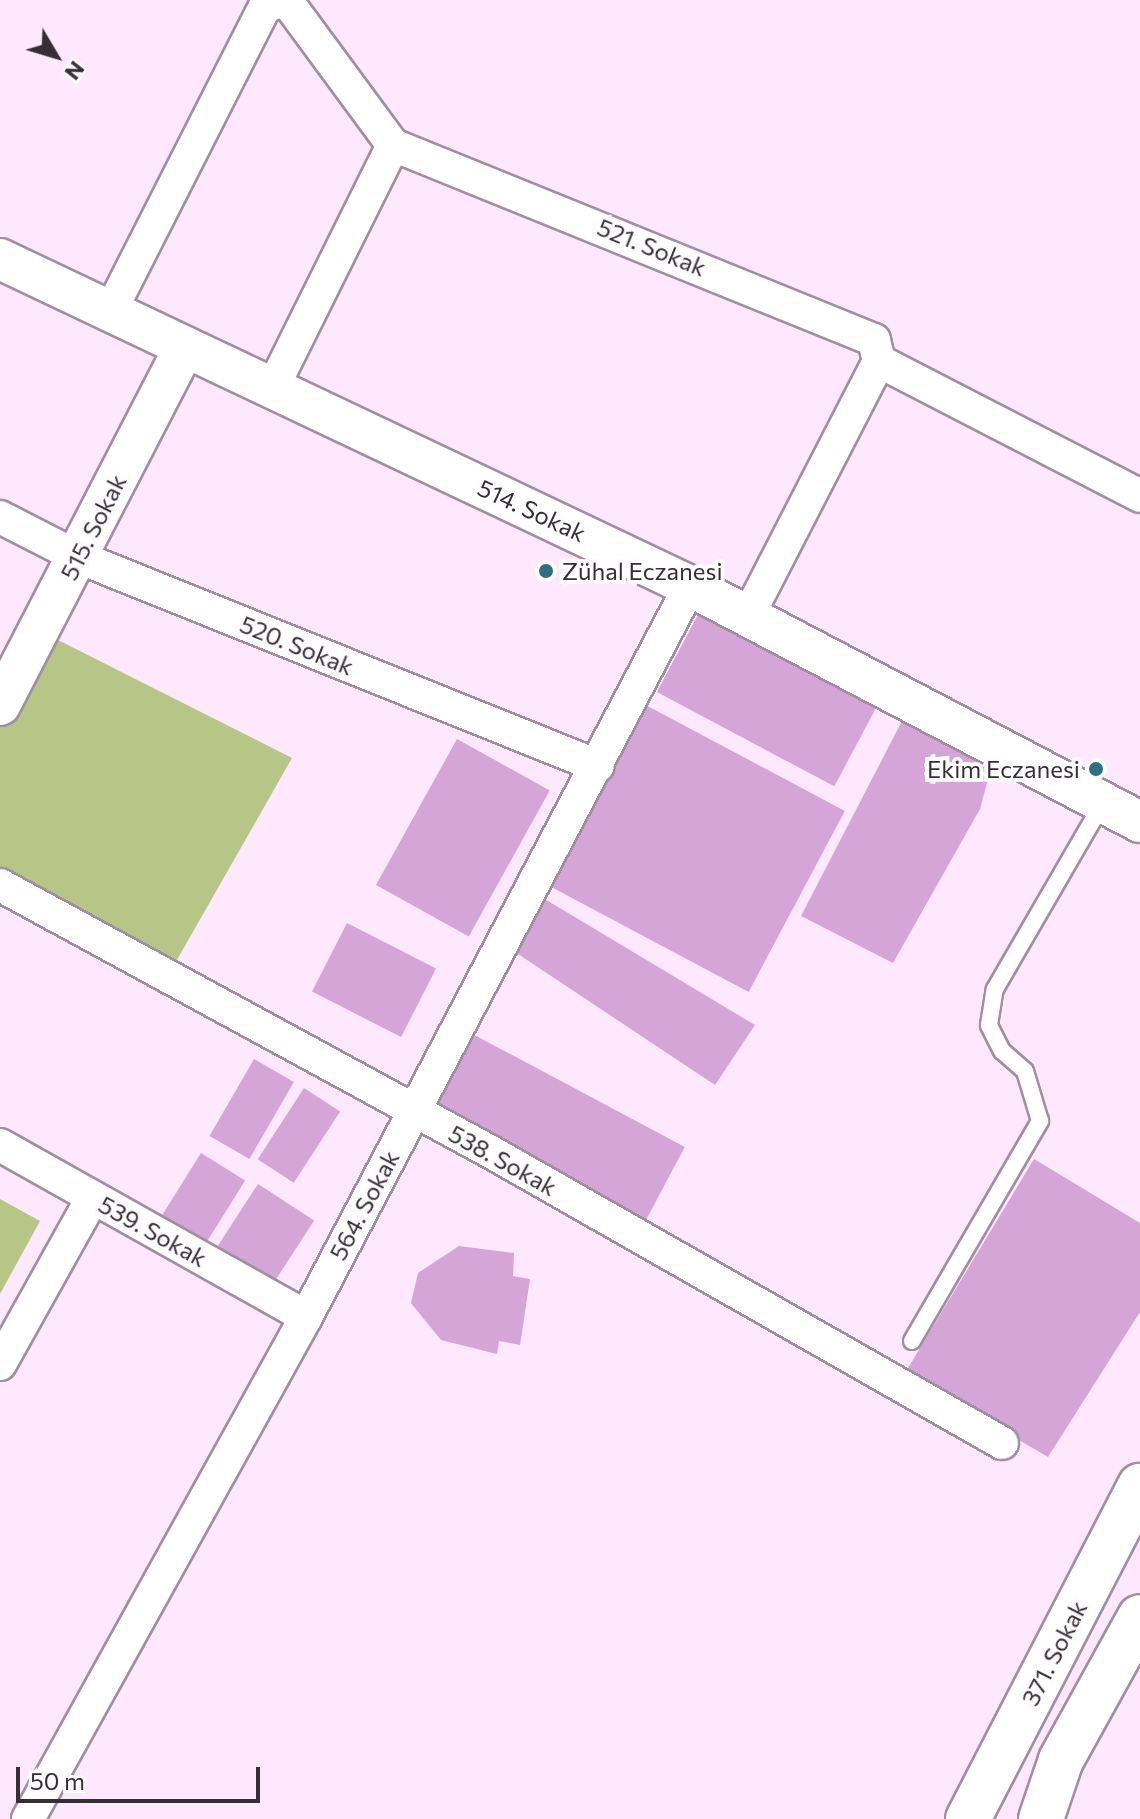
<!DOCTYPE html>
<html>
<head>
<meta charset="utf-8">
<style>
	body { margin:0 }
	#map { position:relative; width:1140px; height:1819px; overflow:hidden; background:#fde8fd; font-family:Commissioner,sans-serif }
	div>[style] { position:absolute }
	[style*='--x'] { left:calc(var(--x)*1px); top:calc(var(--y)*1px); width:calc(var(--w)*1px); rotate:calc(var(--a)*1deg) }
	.green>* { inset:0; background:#b7c587 }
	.building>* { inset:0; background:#d6a5d7; transform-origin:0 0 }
	.roads { filter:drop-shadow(2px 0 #a28ea2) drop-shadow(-2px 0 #a28ea2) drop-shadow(0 2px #a28ea2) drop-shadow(0 -2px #a28ea2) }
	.service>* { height:16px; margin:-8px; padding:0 8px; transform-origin:8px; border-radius:8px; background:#fff }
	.minor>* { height:32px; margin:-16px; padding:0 16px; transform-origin:16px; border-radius:16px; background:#fff }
	.tertiary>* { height:40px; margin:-20px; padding:0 20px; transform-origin:20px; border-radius:20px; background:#fff }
	.secondary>* { height:44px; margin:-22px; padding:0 22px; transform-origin:22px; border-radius:22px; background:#fff }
	.dots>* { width:22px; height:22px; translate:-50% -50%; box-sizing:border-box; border:4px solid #fdfdfd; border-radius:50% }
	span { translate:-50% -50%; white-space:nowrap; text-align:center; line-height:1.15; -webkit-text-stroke:8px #fdfdfd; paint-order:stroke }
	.street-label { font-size:24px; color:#362e36 }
	.poi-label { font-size:24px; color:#362e36 }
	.left { translate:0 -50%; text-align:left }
	.right { translate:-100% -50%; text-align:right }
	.north { position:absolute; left:16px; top:16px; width:80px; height:80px; -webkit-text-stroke:6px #fdfdfd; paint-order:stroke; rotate:128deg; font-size:22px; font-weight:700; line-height:32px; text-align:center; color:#362e36 }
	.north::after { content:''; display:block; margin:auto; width:28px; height:36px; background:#362e36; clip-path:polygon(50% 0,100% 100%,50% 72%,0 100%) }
	.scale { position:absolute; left:16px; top:1767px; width:244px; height:36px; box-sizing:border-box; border:4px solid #362e36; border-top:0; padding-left:10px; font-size:24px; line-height:28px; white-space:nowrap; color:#362e36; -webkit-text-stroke:6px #fdfdfd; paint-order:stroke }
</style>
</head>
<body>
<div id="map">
	<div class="green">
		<div style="clip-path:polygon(48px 635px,292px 758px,174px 965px,0 873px,0 724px)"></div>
		<div style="clip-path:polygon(0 1199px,40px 1221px,0 1294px)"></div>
	</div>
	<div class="building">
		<div style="left:701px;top:609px;width:201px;height:94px;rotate:28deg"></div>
		<div style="left:640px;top:702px;width:232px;height:205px;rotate:28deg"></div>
		<div style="clip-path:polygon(902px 721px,991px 768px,980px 809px,893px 963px,801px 916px)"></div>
		<div style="left:457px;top:739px;width:106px;height:167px;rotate:29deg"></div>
		<div style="clip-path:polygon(538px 895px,755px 1025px,715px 1085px,509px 948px)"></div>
		<div style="left:347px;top:923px;width:100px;height:77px;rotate:27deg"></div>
		<div style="left:465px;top:1030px;width:249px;height:90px;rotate:28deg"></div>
		<div style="left:254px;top:1059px;width:46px;height:89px;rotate:30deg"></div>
		<div style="left:304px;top:1088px;width:43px;height:85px;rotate:33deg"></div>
		<div style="left:201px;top:1153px;width:52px;height:79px;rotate:32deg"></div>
		<div style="clip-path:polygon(1034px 1159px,1140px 1223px,1140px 1312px,1048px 1457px,905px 1373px)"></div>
		<div style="left:258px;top:1184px;width:67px;height:80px;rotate:33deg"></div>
		<div style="clip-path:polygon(459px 1246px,514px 1253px,513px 1276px,530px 1279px,520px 1345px,499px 1341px,497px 1354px,441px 1340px,411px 1303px,418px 1273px)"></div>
	</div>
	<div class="roads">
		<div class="service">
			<div style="--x:912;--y:1341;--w:255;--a:-59.8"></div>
			<div style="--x:1040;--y:1121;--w:52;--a:-106.7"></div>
			<div style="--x:1025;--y:1071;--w:30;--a:-139"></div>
			<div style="--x:1002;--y:1051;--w:29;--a:-117"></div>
			<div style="--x:989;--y:1025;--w:36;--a:-81"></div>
			<div style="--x:995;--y:989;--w:215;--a:-59.9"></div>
		</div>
		<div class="minor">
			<div style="--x:110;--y:312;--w:343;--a:-63.1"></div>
			<div style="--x:265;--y:6;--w:22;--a:-16"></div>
			<div style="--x:286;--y:0;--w:180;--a:53.6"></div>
			<div style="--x:879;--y:361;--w:294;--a:27.3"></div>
			<div style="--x:273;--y:387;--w:270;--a:-63.6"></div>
			<div style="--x:393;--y:145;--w:519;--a:22.07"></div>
			<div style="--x:874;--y:340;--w:22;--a:77"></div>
			<div style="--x:879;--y:361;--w:287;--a:117.2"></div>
			<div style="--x:0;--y:517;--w:88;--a:27.1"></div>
			<div style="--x:78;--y:557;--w:560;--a:21.9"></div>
			<div style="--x:0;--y:885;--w:559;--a:28.54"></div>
			<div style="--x:491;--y:1152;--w:588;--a:29.66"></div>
			<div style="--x:0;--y:1145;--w:351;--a:29.3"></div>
			<div style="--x:0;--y:1364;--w:191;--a:-60.9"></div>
			<div style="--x:28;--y:1819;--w:574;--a:-61.02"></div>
			<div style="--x:306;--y:1317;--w:826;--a:-62.29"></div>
		</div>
		<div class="tertiary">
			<div style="--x:0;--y:259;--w:764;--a:25.36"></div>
			<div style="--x:690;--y:586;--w:508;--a:27.67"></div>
			<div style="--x:0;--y:705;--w:401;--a:-62.7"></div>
		</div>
		<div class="secondary">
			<div style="--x:968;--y:1819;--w:375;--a:-62.7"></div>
			<div style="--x:1041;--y:1819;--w:62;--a:-71.3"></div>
			<div style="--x:1061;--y:1760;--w:163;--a:-61.1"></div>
		</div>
	</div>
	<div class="dots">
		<div style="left:546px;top:571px;background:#306e84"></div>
		<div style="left:1096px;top:769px;background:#306e84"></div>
	</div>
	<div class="street-label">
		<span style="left:652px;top:247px;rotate:22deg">521. Sokak</span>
		<span style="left:532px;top:510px;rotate:25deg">514. Sokak</span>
		<span style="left:93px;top:527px;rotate:-63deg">515. Sokak</span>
		<span style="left:297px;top:645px;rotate:22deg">520. Sokak</span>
		<span style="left:503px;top:1160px;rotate:29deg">538. Sokak</span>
		<span style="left:364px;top:1205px;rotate:-62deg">564. Sokak</span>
		<span style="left:153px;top:1231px;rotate:29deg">539. Sokak</span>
		<span style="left:1054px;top:1653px;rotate:-63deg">371. Sokak</span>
	</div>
	<div class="poi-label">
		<span class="left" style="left:562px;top:571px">Zühal Eczanesi</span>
		<span class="right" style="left:1080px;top:769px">Ekim Eczanesi</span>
	</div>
	<div class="north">N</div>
	<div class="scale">50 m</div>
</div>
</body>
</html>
